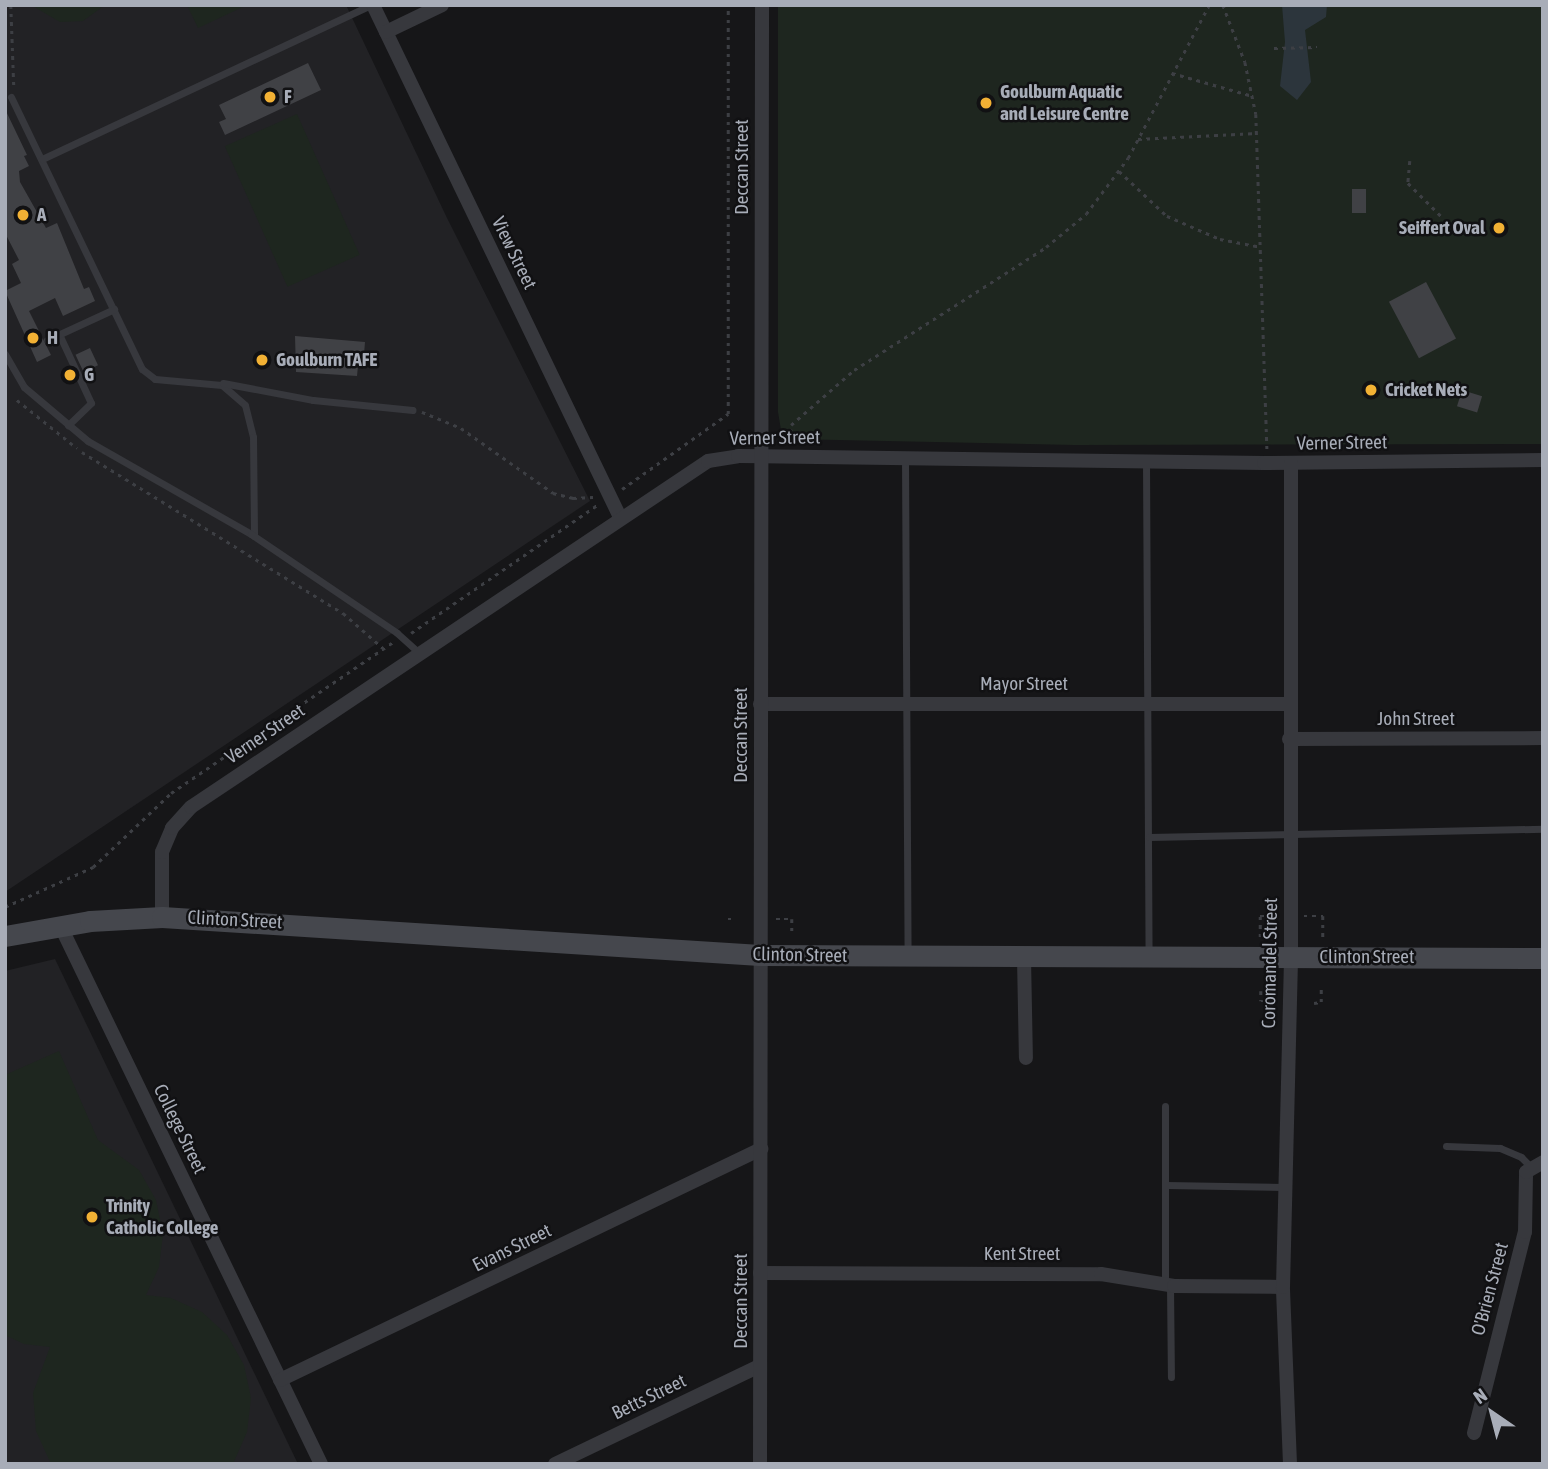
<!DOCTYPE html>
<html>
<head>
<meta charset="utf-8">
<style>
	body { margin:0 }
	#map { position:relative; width:1548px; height:1469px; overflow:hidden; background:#161618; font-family:"Asap Condensed",sans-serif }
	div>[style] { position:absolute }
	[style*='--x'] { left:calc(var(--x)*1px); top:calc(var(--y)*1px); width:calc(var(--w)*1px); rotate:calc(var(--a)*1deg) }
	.built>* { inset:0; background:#222225 }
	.green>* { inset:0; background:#1e261f; transform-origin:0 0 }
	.water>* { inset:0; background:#2c353c }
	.building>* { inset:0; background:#404145; transform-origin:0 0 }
	.path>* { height:2.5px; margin-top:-1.25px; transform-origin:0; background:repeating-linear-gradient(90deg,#3d3f44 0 3.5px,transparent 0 8.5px) }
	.lane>* { height:7px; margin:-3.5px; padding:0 3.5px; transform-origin:3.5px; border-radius:3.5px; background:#37383d }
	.street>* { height:14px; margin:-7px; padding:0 7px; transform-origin:7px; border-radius:7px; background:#37383d }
	.secondary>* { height:21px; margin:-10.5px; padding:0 10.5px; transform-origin:10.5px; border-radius:10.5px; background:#45474d }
	.dots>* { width:19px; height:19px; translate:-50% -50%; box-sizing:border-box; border:4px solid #111113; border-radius:50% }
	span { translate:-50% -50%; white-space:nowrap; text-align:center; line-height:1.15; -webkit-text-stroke:5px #111113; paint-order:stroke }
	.poi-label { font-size:19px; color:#a8adb8; font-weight:700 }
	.left { translate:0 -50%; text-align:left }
	.right { translate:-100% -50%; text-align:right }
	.street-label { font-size:19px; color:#a8adb8 }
	.frame { position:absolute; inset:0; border:7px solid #a8adb8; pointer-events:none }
	.north { position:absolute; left:1457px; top:1378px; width:70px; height:70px; -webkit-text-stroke:5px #111113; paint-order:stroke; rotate:325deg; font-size:19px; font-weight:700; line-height:28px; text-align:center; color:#a8adb8 }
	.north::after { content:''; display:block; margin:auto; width:24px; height:32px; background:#a8adb8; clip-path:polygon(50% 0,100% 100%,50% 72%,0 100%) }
</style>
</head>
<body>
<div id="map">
	<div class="built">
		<div style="clip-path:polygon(5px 5px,346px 5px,447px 218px,590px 501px,5px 892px)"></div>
		<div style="clip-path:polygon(55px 959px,298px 1464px,5px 1464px,5px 971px)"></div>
	</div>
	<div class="green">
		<div style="clip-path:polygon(31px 5px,105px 5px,83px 21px,60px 22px)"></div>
		<div style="clip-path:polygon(187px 5px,247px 5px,198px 28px)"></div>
		<div style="clip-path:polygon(778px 5px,1543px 5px,1543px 444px,1075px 445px,790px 439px,781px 430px,778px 412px)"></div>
		<div style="left:297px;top:114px;width:154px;height:79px;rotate:66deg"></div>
		<div style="clip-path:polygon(59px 1051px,98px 1140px,139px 1170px,156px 1200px,163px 1234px,159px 1267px,146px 1295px,171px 1298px,202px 1312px,227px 1335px,244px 1365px,251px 1398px,247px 1432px,233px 1464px,51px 1464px,36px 1431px,33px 1393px,50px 1347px,24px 1344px,5px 1335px,5px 1075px)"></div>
	</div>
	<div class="water">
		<div style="clip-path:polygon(1282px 5px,1327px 5px,1326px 17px,1305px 30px,1311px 82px,1297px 100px,1280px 86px,1285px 42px)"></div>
	</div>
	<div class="building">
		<div style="clip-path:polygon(308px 63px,321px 90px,225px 135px,219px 122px,226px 119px,219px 105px)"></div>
		<div style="clip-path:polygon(5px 109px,27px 155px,24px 156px,29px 166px,19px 171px,20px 182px,46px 228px,57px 223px,84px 289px,89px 287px,95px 301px,63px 316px,55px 298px,29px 311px,51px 355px,37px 362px,5px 291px,21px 283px,12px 264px,19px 260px,5px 233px)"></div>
		<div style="left:1352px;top:189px;width:14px;height:24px"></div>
		<div style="left:1426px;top:282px;width:64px;height:42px;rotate:62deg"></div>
		<div style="clip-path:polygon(295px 336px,365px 342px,363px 367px,358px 366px,357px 376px,296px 372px)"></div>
		<div style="left:90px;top:348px;width:19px;height:16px;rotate:65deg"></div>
		<div style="left:1462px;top:390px;width:21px;height:17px;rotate:17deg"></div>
	</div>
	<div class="path">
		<div style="--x:11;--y:5;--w:82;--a:87.9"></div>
		<div style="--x:1223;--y:5;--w:61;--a:68.9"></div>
		<div style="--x:1245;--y:62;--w:53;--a:78.1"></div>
		<div style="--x:1256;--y:114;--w:336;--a:88.1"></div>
		<div style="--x:1274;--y:48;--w:43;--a:-1.3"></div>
		<div style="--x:1172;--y:73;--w:84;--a:15.9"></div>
		<div style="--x:1138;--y:139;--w:119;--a:-2.9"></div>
		<div style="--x:1410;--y:161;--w:22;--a:95"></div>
		<div style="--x:1408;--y:183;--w:47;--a:45"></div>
		<div style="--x:1119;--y:171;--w:66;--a:43.2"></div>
		<div style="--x:1167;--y:216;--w:58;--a:23.5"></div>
		<div style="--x:1220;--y:239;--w:42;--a:11"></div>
		<div style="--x:17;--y:400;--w:77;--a:38.7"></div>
		<div style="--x:422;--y:412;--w:42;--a:22.3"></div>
		<div style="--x:461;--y:428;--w:113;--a:35.2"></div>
		<div style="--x:553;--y:493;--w:21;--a:14"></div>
		<div style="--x:573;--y:498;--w:20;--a:-3"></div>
		<div style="--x:791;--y:425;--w:84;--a:-41.1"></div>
		<div style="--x:854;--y:370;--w:228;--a:-32.6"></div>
		<div style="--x:1046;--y:247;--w:52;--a:-39.5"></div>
		<div style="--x:1086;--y:214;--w:70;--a:-53.1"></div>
		<div style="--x:1128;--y:158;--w:173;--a:-62.1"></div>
		<div style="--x:787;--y:437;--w:9;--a:-63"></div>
		<div style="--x:82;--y:452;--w:307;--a:31.7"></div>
		<div style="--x:343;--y:613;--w:53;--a:41.2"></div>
		<div style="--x:622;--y:489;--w:130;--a:-35.3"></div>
		<div style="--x:728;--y:414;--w:409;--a:-90"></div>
		<div style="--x:411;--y:633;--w:228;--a:-34.5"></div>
		<div style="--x:5;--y:907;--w:97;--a:-24.4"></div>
		<div style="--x:93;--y:867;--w:108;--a:-43.5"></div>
		<div style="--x:171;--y:793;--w:268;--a:-34.2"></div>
		<div style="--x:1304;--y:916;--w:19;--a:0"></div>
		<div style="--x:1323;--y:916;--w:22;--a:90"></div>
		<div style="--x:728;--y:919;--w:8;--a:0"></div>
		<div style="--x:776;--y:919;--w:16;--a:0"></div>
		<div style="--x:792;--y:919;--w:16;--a:90"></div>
		<div style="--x:1260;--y:937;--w:21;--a:-90"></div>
		<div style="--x:1260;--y:916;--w:15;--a:0"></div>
		<div style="--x:1261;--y:991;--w:10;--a:90"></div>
		<div style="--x:1261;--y:1001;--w:5;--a:0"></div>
		<div style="--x:1314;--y:1003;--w:7;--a:-8"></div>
		<div style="--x:1321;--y:1002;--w:14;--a:-90"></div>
	</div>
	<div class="lane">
		<div style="--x:11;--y:97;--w:302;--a:64.3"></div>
		<div style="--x:142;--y:369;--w:16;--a:38"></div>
		<div style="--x:155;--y:379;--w:67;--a:5.1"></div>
		<div style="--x:222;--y:385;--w:30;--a:41"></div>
		<div style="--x:245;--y:405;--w:33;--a:76"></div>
		<div style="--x:253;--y:437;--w:99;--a:89.4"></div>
		<div style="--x:42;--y:159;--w:363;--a:-25.1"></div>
		<div style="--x:59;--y:334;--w:76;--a:65.1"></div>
		<div style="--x:91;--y:403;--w:32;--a:136"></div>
		<div style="--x:47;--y:340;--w:74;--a:-24.8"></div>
		<div style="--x:5;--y:354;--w:38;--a:60"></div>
		<div style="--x:24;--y:387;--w:84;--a:40.2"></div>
		<div style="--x:88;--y:441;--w:188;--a:29.7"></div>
		<div style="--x:251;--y:534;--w:176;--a:34.1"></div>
		<div style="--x:397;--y:633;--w:31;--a:42"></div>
		<div style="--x:223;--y:383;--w:92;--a:10.7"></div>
		<div style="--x:313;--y:400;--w:100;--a:5.8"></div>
		<div style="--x:905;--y:457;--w:495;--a:89.7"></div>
		<div style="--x:1146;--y:461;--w:492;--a:89.7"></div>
		<div style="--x:1149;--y:837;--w:394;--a:-1.2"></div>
		<div style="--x:1446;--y:1146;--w:54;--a:2.1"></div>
		<div style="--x:1500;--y:1148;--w:23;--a:23"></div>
		<div style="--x:1521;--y:1157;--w:14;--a:45"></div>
		<div style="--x:1166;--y:1185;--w:118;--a:1"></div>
		<div style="--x:1165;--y:1284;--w:178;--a:-90"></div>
		<div style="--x:1170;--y:1286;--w:91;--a:89.4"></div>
	</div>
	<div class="street">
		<div style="--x:373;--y:5;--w:568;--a:64.25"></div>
		<div style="--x:386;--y:32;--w:62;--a:-25.7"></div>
		<div style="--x:760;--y:704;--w:529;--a:0"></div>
		<div style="--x:1289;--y:739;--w:254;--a:-0.2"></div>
		<div style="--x:162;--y:917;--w:65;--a:-90"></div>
		<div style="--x:162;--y:852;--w:26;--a:-67"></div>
		<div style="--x:172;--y:828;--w:28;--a:-48"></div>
		<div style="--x:191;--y:807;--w:622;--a:-33.79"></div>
		<div style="--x:708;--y:461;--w:30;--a:-9"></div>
		<div style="--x:738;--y:456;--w:526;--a:0.76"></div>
		<div style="--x:1264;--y:463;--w:279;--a:-0.6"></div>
		<div style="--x:60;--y:925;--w:599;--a:64.16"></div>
		<div style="--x:1024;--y:958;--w:100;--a:88.9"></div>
		<div style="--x:760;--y:1273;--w:341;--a:0.2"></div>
		<div style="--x:1101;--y:1274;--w:74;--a:9.3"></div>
		<div style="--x:1174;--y:1286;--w:109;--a:0.5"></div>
		<div style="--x:280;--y:1380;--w:534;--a:-25.65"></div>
		<div style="--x:1474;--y:1433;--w:207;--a:-75.8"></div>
		<div style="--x:1525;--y:1232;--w:60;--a:-89"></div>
		<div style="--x:1526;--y:1172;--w:20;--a:-30"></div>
		<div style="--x:555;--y:1464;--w:227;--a:-25.6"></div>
		<div style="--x:760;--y:1464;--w:1459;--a:-89.92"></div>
		<div style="--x:1290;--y:1464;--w:177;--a:-92.3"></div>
		<div style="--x:1283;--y:1287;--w:330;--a:-88.6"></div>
		<div style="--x:1291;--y:957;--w:494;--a:-90"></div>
	</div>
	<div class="secondary">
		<div style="--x:5;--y:936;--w:86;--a:-10"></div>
		<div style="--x:90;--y:921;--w:72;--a:-3.2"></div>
		<div style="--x:162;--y:917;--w:599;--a:3.64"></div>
		<div style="--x:760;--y:955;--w:783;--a:0.22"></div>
	</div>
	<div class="dots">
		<div style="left:270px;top:97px;background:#f2b134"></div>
		<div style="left:986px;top:103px;background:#f2b134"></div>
		<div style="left:23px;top:215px;background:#f2b134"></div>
		<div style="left:1499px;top:228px;background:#f2b134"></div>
		<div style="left:33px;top:338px;background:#f2b134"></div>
		<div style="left:262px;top:360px;background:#f2b134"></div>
		<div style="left:70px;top:375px;background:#f2b134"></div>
		<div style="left:1371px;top:390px;background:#f2b134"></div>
		<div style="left:92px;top:1217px;background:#f2b134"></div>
	</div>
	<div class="poi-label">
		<span class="left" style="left:1000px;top:103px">Goulburn Aquatic<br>and Leisure Centre</span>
		<span class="left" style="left:284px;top:97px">F</span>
		<span class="left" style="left:37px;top:215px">A</span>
		<span class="right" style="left:1485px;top:228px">Seiffert Oval</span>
		<span class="left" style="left:47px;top:338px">H</span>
		<span class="left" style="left:276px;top:360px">Goulburn TAFE</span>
		<span class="left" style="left:84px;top:375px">G</span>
		<span class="left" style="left:1385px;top:390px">Cricket Nets</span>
		<span class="left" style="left:106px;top:1217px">Trinity<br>Catholic College</span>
	</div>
	<div class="street-label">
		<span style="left:742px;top:167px;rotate:-90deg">Deccan Street</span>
		<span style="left:514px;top:253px;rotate:64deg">View Street</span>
		<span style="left:775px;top:438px;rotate:-1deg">Verner Street</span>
		<span style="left:1342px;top:443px;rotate:-1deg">Verner Street</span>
		<span style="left:1024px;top:684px">Mayor Street</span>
		<span style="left:1416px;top:719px">John Street</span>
		<span style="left:265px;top:734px;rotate:-34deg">Verner Street</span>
		<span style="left:741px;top:735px;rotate:-90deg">Deccan Street</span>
		<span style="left:235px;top:920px;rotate:3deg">Clinton Street</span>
		<span style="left:800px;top:955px;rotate:1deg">Clinton Street</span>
		<span style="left:1367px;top:957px">Clinton Street</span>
		<span style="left:1270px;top:963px;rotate:-89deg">Coromandel Street</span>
		<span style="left:180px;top:1129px;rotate:64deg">College Street</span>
		<span style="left:512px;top:1248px;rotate:-26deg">Evans Street</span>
		<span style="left:1022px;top:1254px">Kent Street</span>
		<span style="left:1490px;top:1289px;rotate:-75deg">O'Brien Street</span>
		<span style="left:741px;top:1301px;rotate:-90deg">Deccan Street</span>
		<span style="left:649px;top:1397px;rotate:-26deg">Betts Street</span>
	</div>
	<div class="frame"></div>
	<div class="north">N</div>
</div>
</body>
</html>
